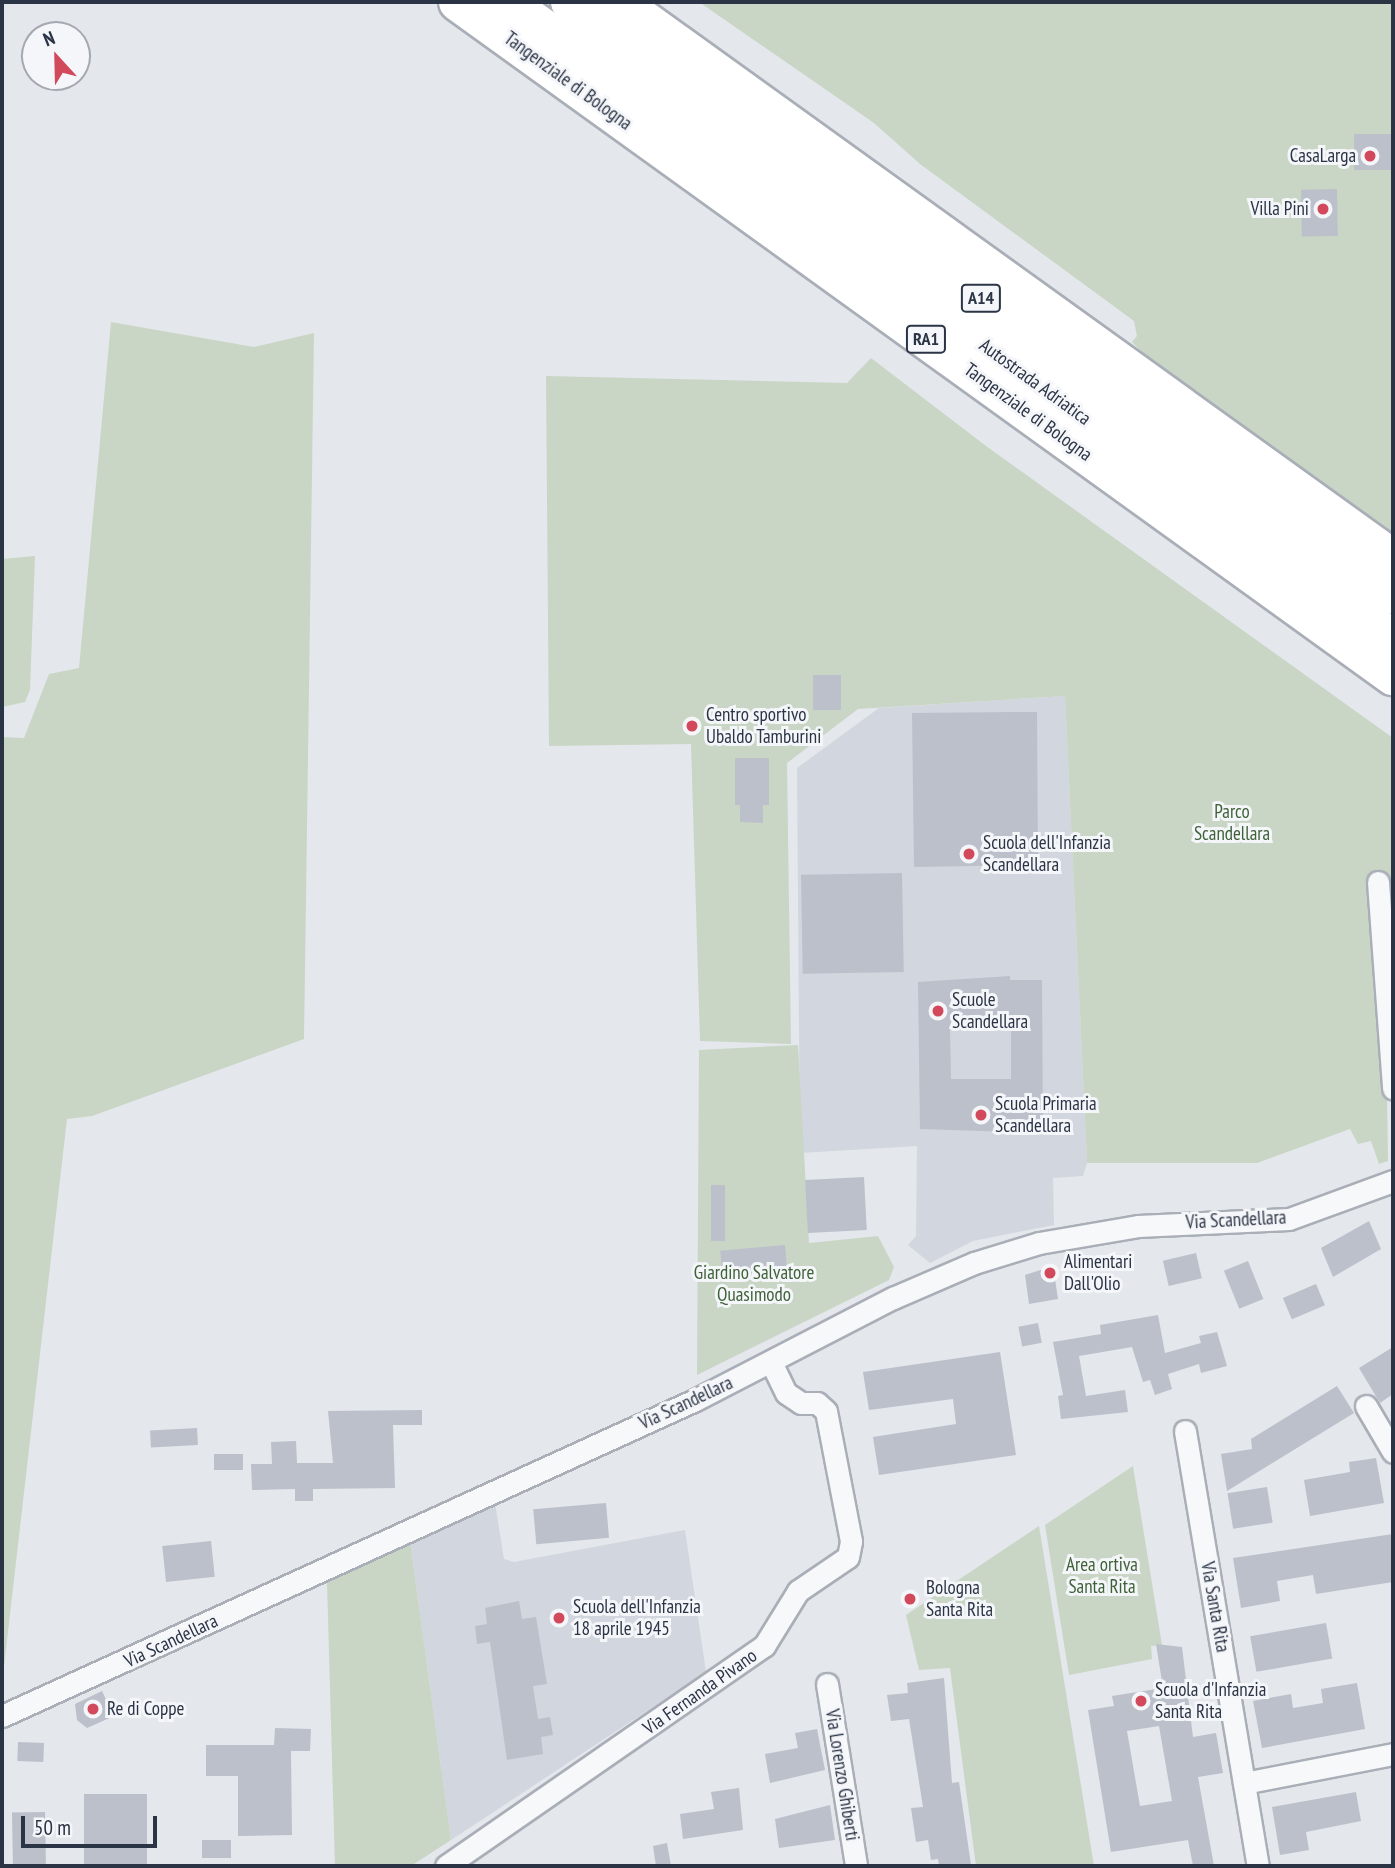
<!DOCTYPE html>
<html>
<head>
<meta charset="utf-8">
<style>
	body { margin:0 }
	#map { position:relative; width:1395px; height:1868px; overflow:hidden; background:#e4e7ec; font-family:"PT Sans Narrow",sans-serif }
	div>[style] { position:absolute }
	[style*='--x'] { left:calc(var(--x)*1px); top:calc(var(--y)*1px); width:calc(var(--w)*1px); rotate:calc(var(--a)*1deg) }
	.built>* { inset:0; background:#d2d6de }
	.green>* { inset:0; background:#c9d6c5 }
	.building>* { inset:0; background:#bbc0ca; transform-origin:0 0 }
	.roads { filter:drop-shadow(2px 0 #a9aeb7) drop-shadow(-2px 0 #a9aeb7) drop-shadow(0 2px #a9aeb7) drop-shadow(0 -2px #a9aeb7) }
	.street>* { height:21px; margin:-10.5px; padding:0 10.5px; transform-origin:10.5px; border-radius:10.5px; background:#f7f8fa }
	.highway>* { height:38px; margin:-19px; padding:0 19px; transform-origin:19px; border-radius:19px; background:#fff }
	.dots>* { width:19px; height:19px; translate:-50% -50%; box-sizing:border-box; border:4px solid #f4f6f9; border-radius:50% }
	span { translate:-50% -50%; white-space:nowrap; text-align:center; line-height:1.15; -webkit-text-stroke:6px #f4f6f9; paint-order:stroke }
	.shield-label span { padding:2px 5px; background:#f4f6f9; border:2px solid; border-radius:5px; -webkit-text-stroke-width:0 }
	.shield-label { font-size:18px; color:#2b3445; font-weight:700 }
	.street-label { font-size:19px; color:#2b3445 }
	.poi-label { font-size:19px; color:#2b3445 }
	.right { translate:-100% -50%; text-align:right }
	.left { translate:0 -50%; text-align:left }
	.park-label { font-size:19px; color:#3f6138 }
	.frame { position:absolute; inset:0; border:4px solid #2b3445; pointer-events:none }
	.north { position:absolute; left:21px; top:21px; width:70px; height:70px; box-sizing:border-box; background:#f4f6f9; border:2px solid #a4a8b1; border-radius:50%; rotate:338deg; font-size:19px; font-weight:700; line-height:28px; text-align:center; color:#2b3445 }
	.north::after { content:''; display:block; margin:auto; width:24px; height:32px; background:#d1495b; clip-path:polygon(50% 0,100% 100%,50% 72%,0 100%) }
	.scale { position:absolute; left:21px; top:1816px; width:136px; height:32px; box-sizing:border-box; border:4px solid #2b3445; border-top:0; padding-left:9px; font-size:21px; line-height:24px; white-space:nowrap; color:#2b3445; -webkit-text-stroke:5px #f4f6f9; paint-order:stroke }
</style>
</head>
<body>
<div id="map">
	<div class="built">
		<div style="clip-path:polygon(1065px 696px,1087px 1163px,1083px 1176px,1053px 1178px,1054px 1225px,973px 1241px,930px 1263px,908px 1245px,916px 1236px,917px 1146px,800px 1153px,797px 768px,879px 708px)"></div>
		<div style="clip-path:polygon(494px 1497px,504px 1559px,514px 1562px,685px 1530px,706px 1672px,451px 1840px,410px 1541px)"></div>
	</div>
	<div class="green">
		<div style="clip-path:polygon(699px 2px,1393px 2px,1393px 535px,1147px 357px,1132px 342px,1137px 336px,1134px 321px,920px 164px,874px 123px)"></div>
		<div style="clip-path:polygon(111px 322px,254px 347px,314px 333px,304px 1039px,92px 1116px,67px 1119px,2px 1684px,2px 737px,24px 738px,49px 674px,79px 668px)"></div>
		<div style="clip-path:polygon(871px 358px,986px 446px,1393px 738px,1393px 893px,1384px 893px,1388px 1161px,1379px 1164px,1371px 1141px,1358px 1144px,1350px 1129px,1257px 1163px,1087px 1163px,1065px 696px,858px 709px,787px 763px,791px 1044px,700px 1041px,691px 744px,549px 746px,546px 376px,847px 383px)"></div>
		<div style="clip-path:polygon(35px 556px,30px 690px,25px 702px,2px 707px,2px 559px)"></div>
		<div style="clip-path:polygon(798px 1045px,809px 1243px,878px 1236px,894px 1267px,889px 1280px,697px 1375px,699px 1050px)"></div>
		<div style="clip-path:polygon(1133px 1466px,1162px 1645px,1151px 1646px,1152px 1659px,1069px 1675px,1045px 1525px)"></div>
		<div style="clip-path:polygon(1039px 1526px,1094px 1866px,976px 1866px,950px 1668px,919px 1670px,906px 1615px)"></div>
		<div style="clip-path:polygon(410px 1541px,451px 1840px,411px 1866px,335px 1866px,327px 1582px)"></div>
	</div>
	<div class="building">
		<div style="left:1354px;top:134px;width:39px;height:36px"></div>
		<div style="left:1337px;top:189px;width:47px;height:36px;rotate:89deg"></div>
		<div style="left:813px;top:675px;width:28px;height:35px"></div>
		<div style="clip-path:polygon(1014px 712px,1037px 712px,1038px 865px,914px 867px,912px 713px)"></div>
		<div style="clip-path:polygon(735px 758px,769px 758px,769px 805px,763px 805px,763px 823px,740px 822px,740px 805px,735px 805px)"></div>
		<div style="left:902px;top:873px;width:99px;height:101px;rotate:89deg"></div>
		<div style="clip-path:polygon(evenodd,1010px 976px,1010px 980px,1042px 980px,1043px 1128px,1013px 1128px,1013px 1132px,920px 1129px,918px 982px,1010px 976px,950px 1030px,1011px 1030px,1011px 1079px,951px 1079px,950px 1030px)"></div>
		<div style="left:864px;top:1177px;width:53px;height:59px;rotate:87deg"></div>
		<div style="left:711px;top:1185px;width:14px;height:56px"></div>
		<div style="clip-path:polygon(1369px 1221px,1381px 1249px,1333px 1277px,1321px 1248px)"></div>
		<div style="left:785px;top:1245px;width:32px;height:65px;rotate:85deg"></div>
		<div style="left:1196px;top:1253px;width:26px;height:34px;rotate:77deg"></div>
		<div style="left:1248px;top:1261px;width:41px;height:26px;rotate:68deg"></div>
		<div style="clip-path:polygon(1053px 1266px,1058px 1299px,1029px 1304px,1025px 1275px)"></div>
		<div style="left:1316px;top:1284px;width:23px;height:36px;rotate:67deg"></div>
		<div style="clip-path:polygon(1158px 1315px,1165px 1353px,1201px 1343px,1199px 1336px,1217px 1332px,1227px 1366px,1201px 1373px,1199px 1364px,1168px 1374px,1172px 1389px,1155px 1395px,1150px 1380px,1143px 1382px,1132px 1347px,1079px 1356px,1086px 1396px,1125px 1390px,1128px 1412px,1061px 1419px,1058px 1396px,1063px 1395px,1053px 1342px,1101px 1334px,1100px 1325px)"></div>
		<div style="left:1038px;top:1323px;width:20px;height:20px;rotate:79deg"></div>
		<div style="clip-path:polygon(1393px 1347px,1393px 1394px,1380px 1403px,1359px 1368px)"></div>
		<div style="clip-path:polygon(1000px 1352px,1016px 1455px,879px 1475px,873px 1437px,956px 1424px,953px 1399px,869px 1410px,863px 1372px)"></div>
		<div style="clip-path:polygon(1337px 1386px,1354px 1413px,1227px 1491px,1221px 1454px,1252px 1449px,1251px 1439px)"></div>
		<div style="clip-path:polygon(422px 1410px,422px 1425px,393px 1425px,395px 1488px,313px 1489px,313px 1501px,295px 1501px,295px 1489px,252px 1490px,251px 1464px,272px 1464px,271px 1442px,296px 1441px,297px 1463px,333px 1463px,328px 1411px)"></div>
		<div style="left:197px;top:1428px;width:17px;height:47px;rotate:87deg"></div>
		<div style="left:214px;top:1454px;width:29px;height:16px"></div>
		<div style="clip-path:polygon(1376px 1458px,1384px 1503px,1310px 1516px,1304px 1480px,1350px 1472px,1349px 1462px)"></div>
		<div style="left:1267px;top:1487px;width:36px;height:40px;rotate:81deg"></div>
		<div style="left:606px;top:1503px;width:35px;height:73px;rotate:85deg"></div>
		<div style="clip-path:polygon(1393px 1534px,1393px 1582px,1316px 1594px,1313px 1575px,1277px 1581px,1280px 1601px,1241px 1608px,1233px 1558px)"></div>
		<div style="left:211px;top:1541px;width:36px;height:49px;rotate:84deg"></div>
		<div style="clip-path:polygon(519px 1601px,522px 1619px,536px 1617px,547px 1684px,533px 1686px,538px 1719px,550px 1717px,553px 1735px,541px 1737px,543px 1754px,507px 1760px,490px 1642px,477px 1644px,475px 1626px,487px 1624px,485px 1608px)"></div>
		<div style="left:1326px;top:1623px;width:36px;height:77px;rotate:80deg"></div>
		<div style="clip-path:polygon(evenodd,1156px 1644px,1182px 1647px,1193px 1737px,1216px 1733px,1223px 1773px,1198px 1777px,1214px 1866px,1193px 1866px,1188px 1840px,1111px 1852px,1088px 1710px,1114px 1706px,1112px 1696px,1163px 1688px,1156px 1644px,1159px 1726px,1172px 1801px,1140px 1806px,1127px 1731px,1159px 1726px)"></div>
		<div style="clip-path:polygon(944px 1678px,952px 1783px,959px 1782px,971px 1865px,961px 1866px,939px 1866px,938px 1859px,931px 1860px,928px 1840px,916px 1842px,911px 1808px,923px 1807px,909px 1719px,891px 1721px,887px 1695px,908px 1693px,907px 1683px)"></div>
		<div style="clip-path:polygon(1357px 1683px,1365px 1729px,1262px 1748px,1253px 1701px,1291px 1694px,1293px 1708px,1323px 1703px,1321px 1689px)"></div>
		<div style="clip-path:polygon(102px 1691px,114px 1716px,87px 1728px,77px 1720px,75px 1704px)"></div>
		<div style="clip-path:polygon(275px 1728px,311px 1729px,310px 1751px,291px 1751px,292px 1835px,238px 1836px,238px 1776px,206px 1776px,206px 1745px,274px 1745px)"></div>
		<div style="clip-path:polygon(817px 1729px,825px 1770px,770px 1783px,765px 1754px,798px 1748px,795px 1733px)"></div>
		<div style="left:18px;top:1742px;width:26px;height:19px;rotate:2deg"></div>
		<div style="clip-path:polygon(739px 1788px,743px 1830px,683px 1839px,680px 1814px,714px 1809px,711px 1792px)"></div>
		<div style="clip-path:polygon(1356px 1792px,1361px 1821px,1306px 1832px,1309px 1850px,1280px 1855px,1272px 1807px)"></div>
		<div style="left:84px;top:1794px;width:63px;height:72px"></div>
		<div style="clip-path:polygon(830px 1805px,835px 1840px,779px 1848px,775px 1819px)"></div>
		<div style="left:45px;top:1812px;width:54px;height:33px;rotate:89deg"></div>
		<div style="left:202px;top:1840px;width:29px;height:18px"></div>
		<div style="clip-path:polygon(667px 1843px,671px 1866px,656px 1866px,653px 1846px)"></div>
	</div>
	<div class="roads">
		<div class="street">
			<div style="--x:1378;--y:882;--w:207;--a:85.8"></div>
			<div style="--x:1366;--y:1406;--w:53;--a:59.6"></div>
			<div style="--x:1185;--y:1431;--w:441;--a:80.5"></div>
			<div style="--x:827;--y:1684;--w:184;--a:80.9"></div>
			<div style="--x:2;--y:1716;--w:762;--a:-24.51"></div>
			<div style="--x:695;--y:1400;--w:223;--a:-27.3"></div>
			<div style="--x:893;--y:1298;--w:88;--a:-23.4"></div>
			<div style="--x:974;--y:1263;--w:68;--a:-17.1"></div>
			<div style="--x:1039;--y:1243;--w:100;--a:-9.7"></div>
			<div style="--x:1138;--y:1226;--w:151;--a:-2.7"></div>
			<div style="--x:1289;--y:1219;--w:111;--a:-20.1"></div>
			<div style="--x:1244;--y:1783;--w:152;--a:-11"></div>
			<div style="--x:446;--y:1866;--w:387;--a:-34.7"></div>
			<div style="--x:764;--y:1646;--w:65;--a:-58.3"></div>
			<div style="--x:798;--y:1591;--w:60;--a:-34.2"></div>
			<div style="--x:848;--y:1557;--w:16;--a:-79"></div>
			<div style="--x:851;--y:1541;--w:132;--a:-100.9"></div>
			<div style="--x:826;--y:1411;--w:12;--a:-138"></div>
			<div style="--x:817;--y:1403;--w:16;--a:180"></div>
			<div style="--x:801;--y:1403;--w:18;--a:-146"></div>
			<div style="--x:786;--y:1393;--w:34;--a:-116"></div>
		</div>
		<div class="highway">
			<div style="--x:458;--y:2;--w:1153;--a:35.79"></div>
			<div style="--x:507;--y:2;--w:1091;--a:35.71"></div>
			<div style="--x:570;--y:2;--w:1014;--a:35.73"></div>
			<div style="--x:619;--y:2;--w:954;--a:35.74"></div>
		</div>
	</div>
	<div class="dots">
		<div style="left:1370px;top:156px;background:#d1495b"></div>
		<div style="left:1323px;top:209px;background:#d1495b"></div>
		<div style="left:692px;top:726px;background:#d1495b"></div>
		<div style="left:969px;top:854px;background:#d1495b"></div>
		<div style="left:938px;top:1011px;background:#d1495b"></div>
		<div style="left:981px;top:1115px;background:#d1495b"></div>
		<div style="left:1050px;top:1273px;background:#d1495b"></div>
		<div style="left:910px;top:1599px;background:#d1495b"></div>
		<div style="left:559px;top:1618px;background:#d1495b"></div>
		<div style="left:1141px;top:1701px;background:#d1495b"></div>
		<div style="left:93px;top:1709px;background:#d1495b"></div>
	</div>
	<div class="shield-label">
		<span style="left:981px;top:298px">A14</span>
		<span style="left:926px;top:339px">RA1</span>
	</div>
	<div class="street-label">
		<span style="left:568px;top:81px;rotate:36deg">Tangenziale di Bologna</span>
		<span style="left:1035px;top:382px;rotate:36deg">Autostrada Adriatica</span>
		<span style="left:1028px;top:412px;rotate:36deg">Tangenziale di Bologna</span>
		<span style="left:1236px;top:1220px;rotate:-3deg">Via Scandellara</span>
		<span style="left:686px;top:1403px;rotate:-25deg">Via Scandellara</span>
		<span style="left:1215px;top:1607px;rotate:80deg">Via Santa Rita</span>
		<span style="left:171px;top:1641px;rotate:-25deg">Via Scandellara</span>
		<span style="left:700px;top:1692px;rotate:-35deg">Via Fernanda Pivano</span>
		<span style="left:842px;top:1775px;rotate:81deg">Via Lorenzo Ghiberti</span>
	</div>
	<div class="poi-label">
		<span class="right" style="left:1356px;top:156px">CasaLarga</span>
		<span class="right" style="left:1309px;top:209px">Villa Pini</span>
		<span class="left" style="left:706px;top:726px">Centro sportivo<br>Ubaldo Tamburini</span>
		<span class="left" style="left:983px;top:854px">Scuola dell'Infanzia<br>Scandellara</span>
		<span class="left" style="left:952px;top:1011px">Scuole<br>Scandellara</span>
		<span class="left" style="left:995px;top:1115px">Scuola Primaria<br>Scandellara</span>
		<span class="left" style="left:1064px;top:1273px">Alimentari<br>Dall'Olio</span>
		<span class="left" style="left:926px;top:1599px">Bologna<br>Santa Rita</span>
		<span class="left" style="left:573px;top:1618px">Scuola dell'Infanzia<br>18 aprile 1945</span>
		<span class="left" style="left:1155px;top:1701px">Scuola d'Infanzia<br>Santa Rita</span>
		<span class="left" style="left:107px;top:1709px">Re di Coppe</span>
	</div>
	<div class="park-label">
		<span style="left:1232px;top:823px">Parco<br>Scandellara</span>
		<span style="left:754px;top:1284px">Giardino Salvatore<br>Quasimodo</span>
		<span style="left:1102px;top:1576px">Area ortiva<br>Santa Rita</span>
	</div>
	<div class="frame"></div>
	<div class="north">N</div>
	<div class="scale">50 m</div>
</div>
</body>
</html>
